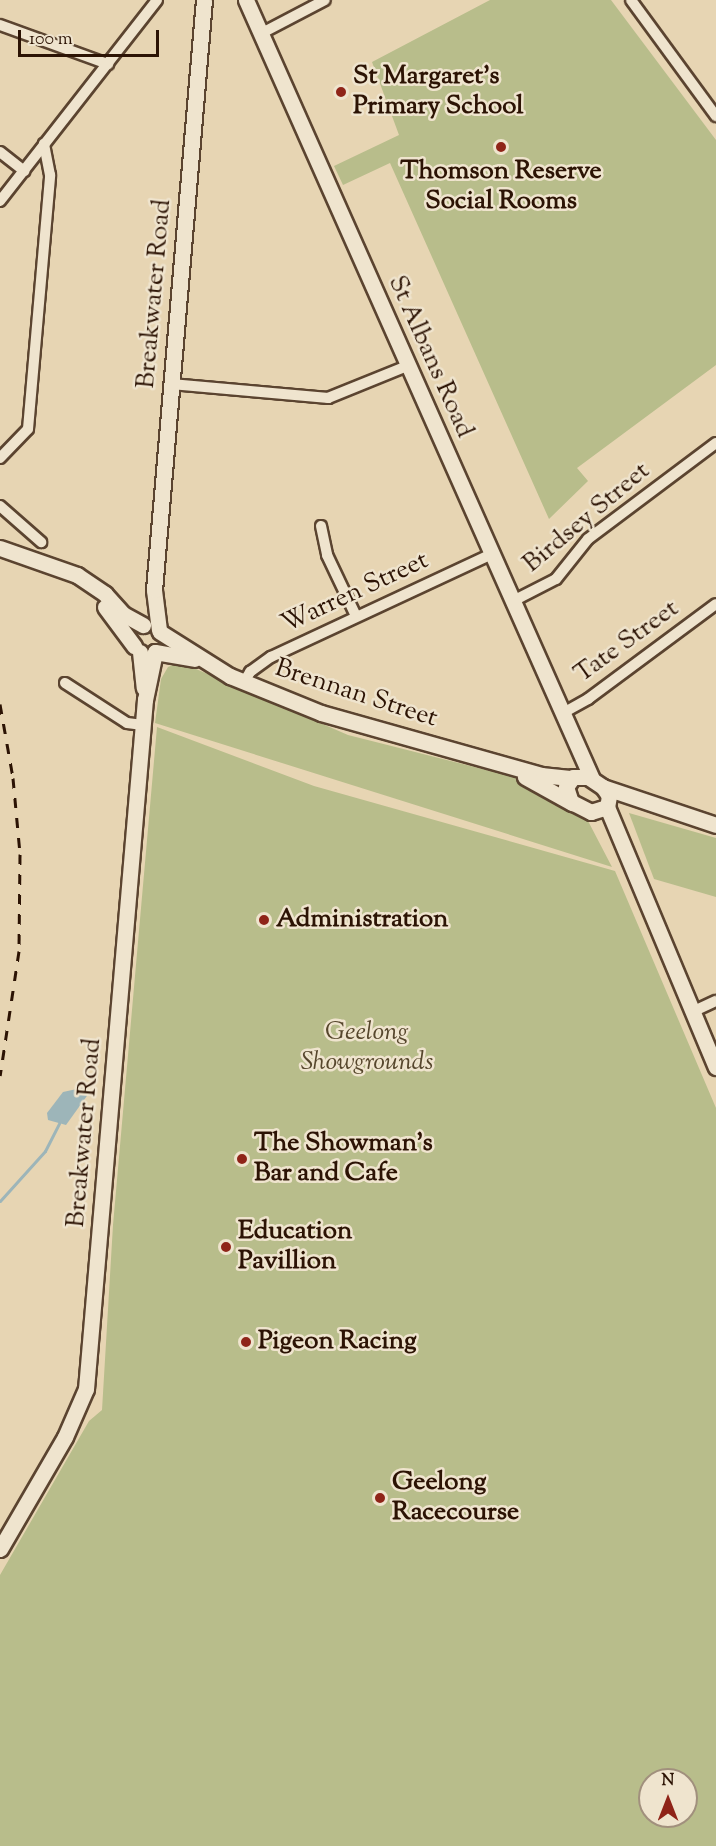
<!DOCTYPE html>
<html>
<head>
<meta charset="utf-8">
<style>
	body { margin:0 }
	#map { position:relative; width:716px; height:1846px; overflow:hidden; background:#e7d5b3; font-family:"Sorts Mill Goudy",serif }
	div>[style] { position:absolute }
	[style*='--x'] { left:calc(var(--x)*1px); top:calc(var(--y)*1px); width:calc(var(--w)*1px); rotate:calc(var(--a)*1deg) }
	.green>* { inset:0; background:#b8bd8b }
	.water>* { inset:0; background:#9db5b9 }
	.stream>* { height:3px; margin:-1.5px; padding:0 1.5px; transform-origin:1.5px; border-radius:1.5px; background:#9db5b9 }
	.roads { filter:drop-shadow(2px 0 #5b4430) drop-shadow(-2px 0 #5b4430) drop-shadow(0 2px #5b4430) drop-shadow(0 -2px #5b4430) }
	.street>* { height:10px; margin:-5px; padding:0 5px; transform-origin:5px; border-radius:5px; background:#efe4ce }
	.secondary>* { height:15px; margin:-7.5px; padding:0 7.5px; transform-origin:7.5px; border-radius:7.5px; background:#efe4ce }
	.rail>* { height:3px; margin-top:-1.5px; transform-origin:0; background:repeating-linear-gradient(90deg,#2c1304 0 10px,transparent 0 20px) }
	.dots>* { width:16px; height:16px; translate:-50% -50%; box-sizing:border-box; border:3px solid #efe4ce; border-radius:50% }
	span { translate:-50% -50%; white-space:nowrap; text-align:center; line-height:1.15; -webkit-text-stroke:5px #efe4ce; paint-order:stroke }
	.poi-label { font-size:26px; color:#2c1304; font-weight:700 }
	.left { translate:0 -50%; text-align:left }
	.street-label { font-size:26px; color:#2c1304 }
	.park-label { font-size:26px; color:#56462c; font-style:italic }
	.north { position:absolute; left:638px; top:1768px; width:60px; height:60px; box-sizing:border-box; background:#efe4ce; border:2px solid #a1907d; border-radius:50%; rotate:0deg; font-size:16px; font-weight:700; line-height:24px; text-align:center; color:#2c1304 }
	.north::after { content:''; display:block; margin:auto; width:21px; height:27px; background:#8f2418; clip-path:polygon(50% 0,100% 100%,50% 72%,0 100%) }
	.scale { position:absolute; left:18px; top:30px; width:141px; height:27px; box-sizing:border-box; border:3px solid #2c1304; border-top:0; padding-left:8px; font-size:18px; line-height:21px; white-space:nowrap; color:#2c1304; -webkit-text-stroke:4px #efe4ce; paint-order:stroke }
</style>
</head>
<body>
<div id="map">
	<div class="green">
		<div style="clip-path:polygon(490px 0,611px 0,716px 140px,716px 365px,577px 468px,588px 481px,549px 519px,390px 163px,343px 185px,334px 166px,399px 135px,372px 62px)"></div>
		<div style="clip-path:polygon(180px 662px,348px 735px,514px 777px,587px 819px,612px 867px,155px 723px,161px 679px,168px 667px)"></div>
		<div style="clip-path:polygon(evenodd,157px 727px,314px 786px,615px 871px,716px 1108px,716px 1846px,0 1846px,0 1575px,89px 1421px,102px 1410px,113px 1225px,157px 727px,650px 1780px,686px 1780px,686px 1816px,650px 1816px,650px 1780px)"></div>
		<div style="clip-path:polygon(629px 813px,716px 838px,716px 897px,654px 879px)"></div>
	</div>
	<div class="water">
		<div style="clip-path:polygon(86px 1087px,89px 1093px,66px 1125px,48px 1120px,47px 1113px,63px 1092px)"></div>
	</div>
	<div class="stream">
		<div style="--x:0;--y:1201;--w:67;--a:-48"></div>
		<div style="--x:45;--y:1151;--w:31;--a:-63"></div>
	</div>
	<div class="roads">
		<div class="street">
			<div style="--x:631;--y:0;--w:144;--a:53.8"></div>
			<div style="--x:0;--y:25;--w:115;--a:19.9"></div>
			<div style="--x:260;--y:34;--w:73;--a:-27.6"></div>
			<div style="--x:0;--y:152;--w:31;--a:38"></div>
			<div style="--x:0;--y:201;--w:255;--a:-52"></div>
			<div style="--x:171;--y:384;--w:158;--a:5.1"></div>
			<div style="--x:328;--y:398;--w:85;--a:-22.1"></div>
			<div style="--x:0;--y:458;--w:40;--a:-46"></div>
			<div style="--x:28;--y:429;--w:255;--a:-85"></div>
			<div style="--x:50;--y:175;--w:32;--a:-101"></div>
			<div style="--x:0;--y:506;--w:55;--a:41.3"></div>
			<div style="--x:321;--y:526;--w:30;--a:78"></div>
			<div style="--x:327;--y:555;--w:68;--a:64.6"></div>
			<div style="--x:513;--y:601;--w:48;--a:-27.1"></div>
			<div style="--x:556;--y:579;--w:51;--a:-51.3"></div>
			<div style="--x:588;--y:539;--w:160;--a:-36.9"></div>
			<div style="--x:244;--y:682;--w:12;--a:-59"></div>
			<div style="--x:250;--y:672;--w:26;--a:-36"></div>
			<div style="--x:271;--y:657;--w:244;--a:-25"></div>
			<div style="--x:65;--y:683;--w:74;--a:32.8"></div>
			<div style="--x:127;--y:723;--w:16;--a:7"></div>
			<div style="--x:563;--y:713;--w:29;--a:-29"></div>
			<div style="--x:588;--y:699;--w:159;--a:-36.6"></div>
			<div style="--x:692;--y:1012;--w:26;--a:-25"></div>
		</div>
		<div class="secondary">
			<div style="--x:246;--y:0;--w:852;--a:66.05"></div>
			<div style="--x:0;--y:548;--w:82;--a:19.3"></div>
			<div style="--x:77;--y:575;--w:34;--a:34"></div>
			<div style="--x:105;--y:594;--w:27;--a:48"></div>
			<div style="--x:123;--y:614;--w:23;--a:29"></div>
			<div style="--x:105;--y:607;--w:49;--a:53.4"></div>
			<div style="--x:159;--y:630;--w:40;--a:-97.1"></div>
			<div style="--x:154;--y:590;--w:592;--a:-85.16"></div>
			<div style="--x:160;--y:632;--w:83;--a:32.2"></div>
			<div style="--x:230;--y:676;--w:98;--a:22.1"></div>
			<div style="--x:321;--y:713;--w:229;--a:15.7"></div>
			<div style="--x:541;--y:775;--w:29;--a:6"></div>
			<div style="--x:140;--y:652;--w:36;--a:84"></div>
			<div style="--x:155;--y:652;--w:40;--a:10"></div>
			<div style="--x:525;--y:777;--w:54;--a:29"></div>
			<div style="--x:573;--y:777;--w:15;--a:0"></div>
			<div style="--x:588;--y:777;--w:18;--a:34"></div>
			<div style="--x:603;--y:787;--w:11;--a:56"></div>
			<div style="--x:609;--y:796;--w:11;--a:100"></div>
			<div style="--x:607;--y:807;--w:17;--a:163"></div>
			<div style="--x:591;--y:812;--w:22;--a:-153"></div>
			<div style="--x:571;--y:802;--w:16;--a:-108"></div>
			<div style="--x:566;--y:787;--w:12;--a:-55"></div>
			<div style="--x:603;--y:787;--w:119;--a:18.6"></div>
			<div style="--x:607;--y:807;--w:282;--a:67.3"></div>
			<div style="--x:0;--y:1549;--w:129;--a:-59.9"></div>
			<div style="--x:65;--y:1437;--w:52;--a:-66.4"></div>
			<div style="--x:86;--y:1389;--w:692;--a:-85.11"></div>
			<div style="--x:145;--y:700;--w:49;--a:-78.2"></div>
		</div>
	</div>
	<div class="rail">
		<div style="--x:0;--y:704;--w:75;--a:80"></div>
		<div style="--x:13;--y:778;--w:76;--a:84.7"></div>
		<div style="--x:20;--y:854;--w:97;--a:90.6"></div>
		<div style="--x:19;--y:951;--w:126;--a:98.6"></div>
	</div>
	<div class="dots">
		<div style="left:341px;top:92px;background:#8f2418"></div>
		<div style="left:501px;top:147px;background:#8f2418"></div>
		<div style="left:264px;top:920px;background:#8f2418"></div>
		<div style="left:242px;top:1159px;background:#8f2418"></div>
		<div style="left:226px;top:1247px;background:#8f2418"></div>
		<div style="left:246px;top:1342px;background:#8f2418"></div>
		<div style="left:380px;top:1498px;background:#8f2418"></div>
	</div>
	<div class="poi-label">
		<span class="left" style="left:353px;top:92px">St Margaret's<br>Primary School</span>
		<span style="left:501px;top:187px">Thomson Reserve<br>Social Rooms</span>
		<span class="left" style="left:276px;top:920px">Administration</span>
		<span class="left" style="left:254px;top:1159px">The Showman's<br>Bar and Cafe</span>
		<span class="left" style="left:238px;top:1247px">Education<br>Pavillion</span>
		<span class="left" style="left:258px;top:1342px">Pigeon Racing</span>
		<span class="left" style="left:392px;top:1498px">Geelong<br>Racecourse</span>
	</div>
	<div class="street-label">
		<span style="left:155px;top:294px;rotate:-85deg">Breakwater Road</span>
		<span style="left:430px;top:357px;rotate:66deg">St Albans Road</span>
		<span style="left:587px;top:518px;rotate:-40deg">Birdsey Street</span>
		<span style="left:355px;top:593px;rotate:-25deg">Warren Street</span>
		<span style="left:627px;top:642px;rotate:-36deg">Tate Street</span>
		<span style="left:356px;top:694px;rotate:18deg">Brennan Street</span>
		<span style="left:85px;top:1133px;rotate:-85deg">Breakwater Road</span>
	</div>
	<div class="park-label">
		<span style="left:367px;top:1048px">Geelong<br>Showgrounds</span>
	</div>
	<div class="north">N</div>
	<div class="scale">100 m</div>
</div>
</body>
</html>
